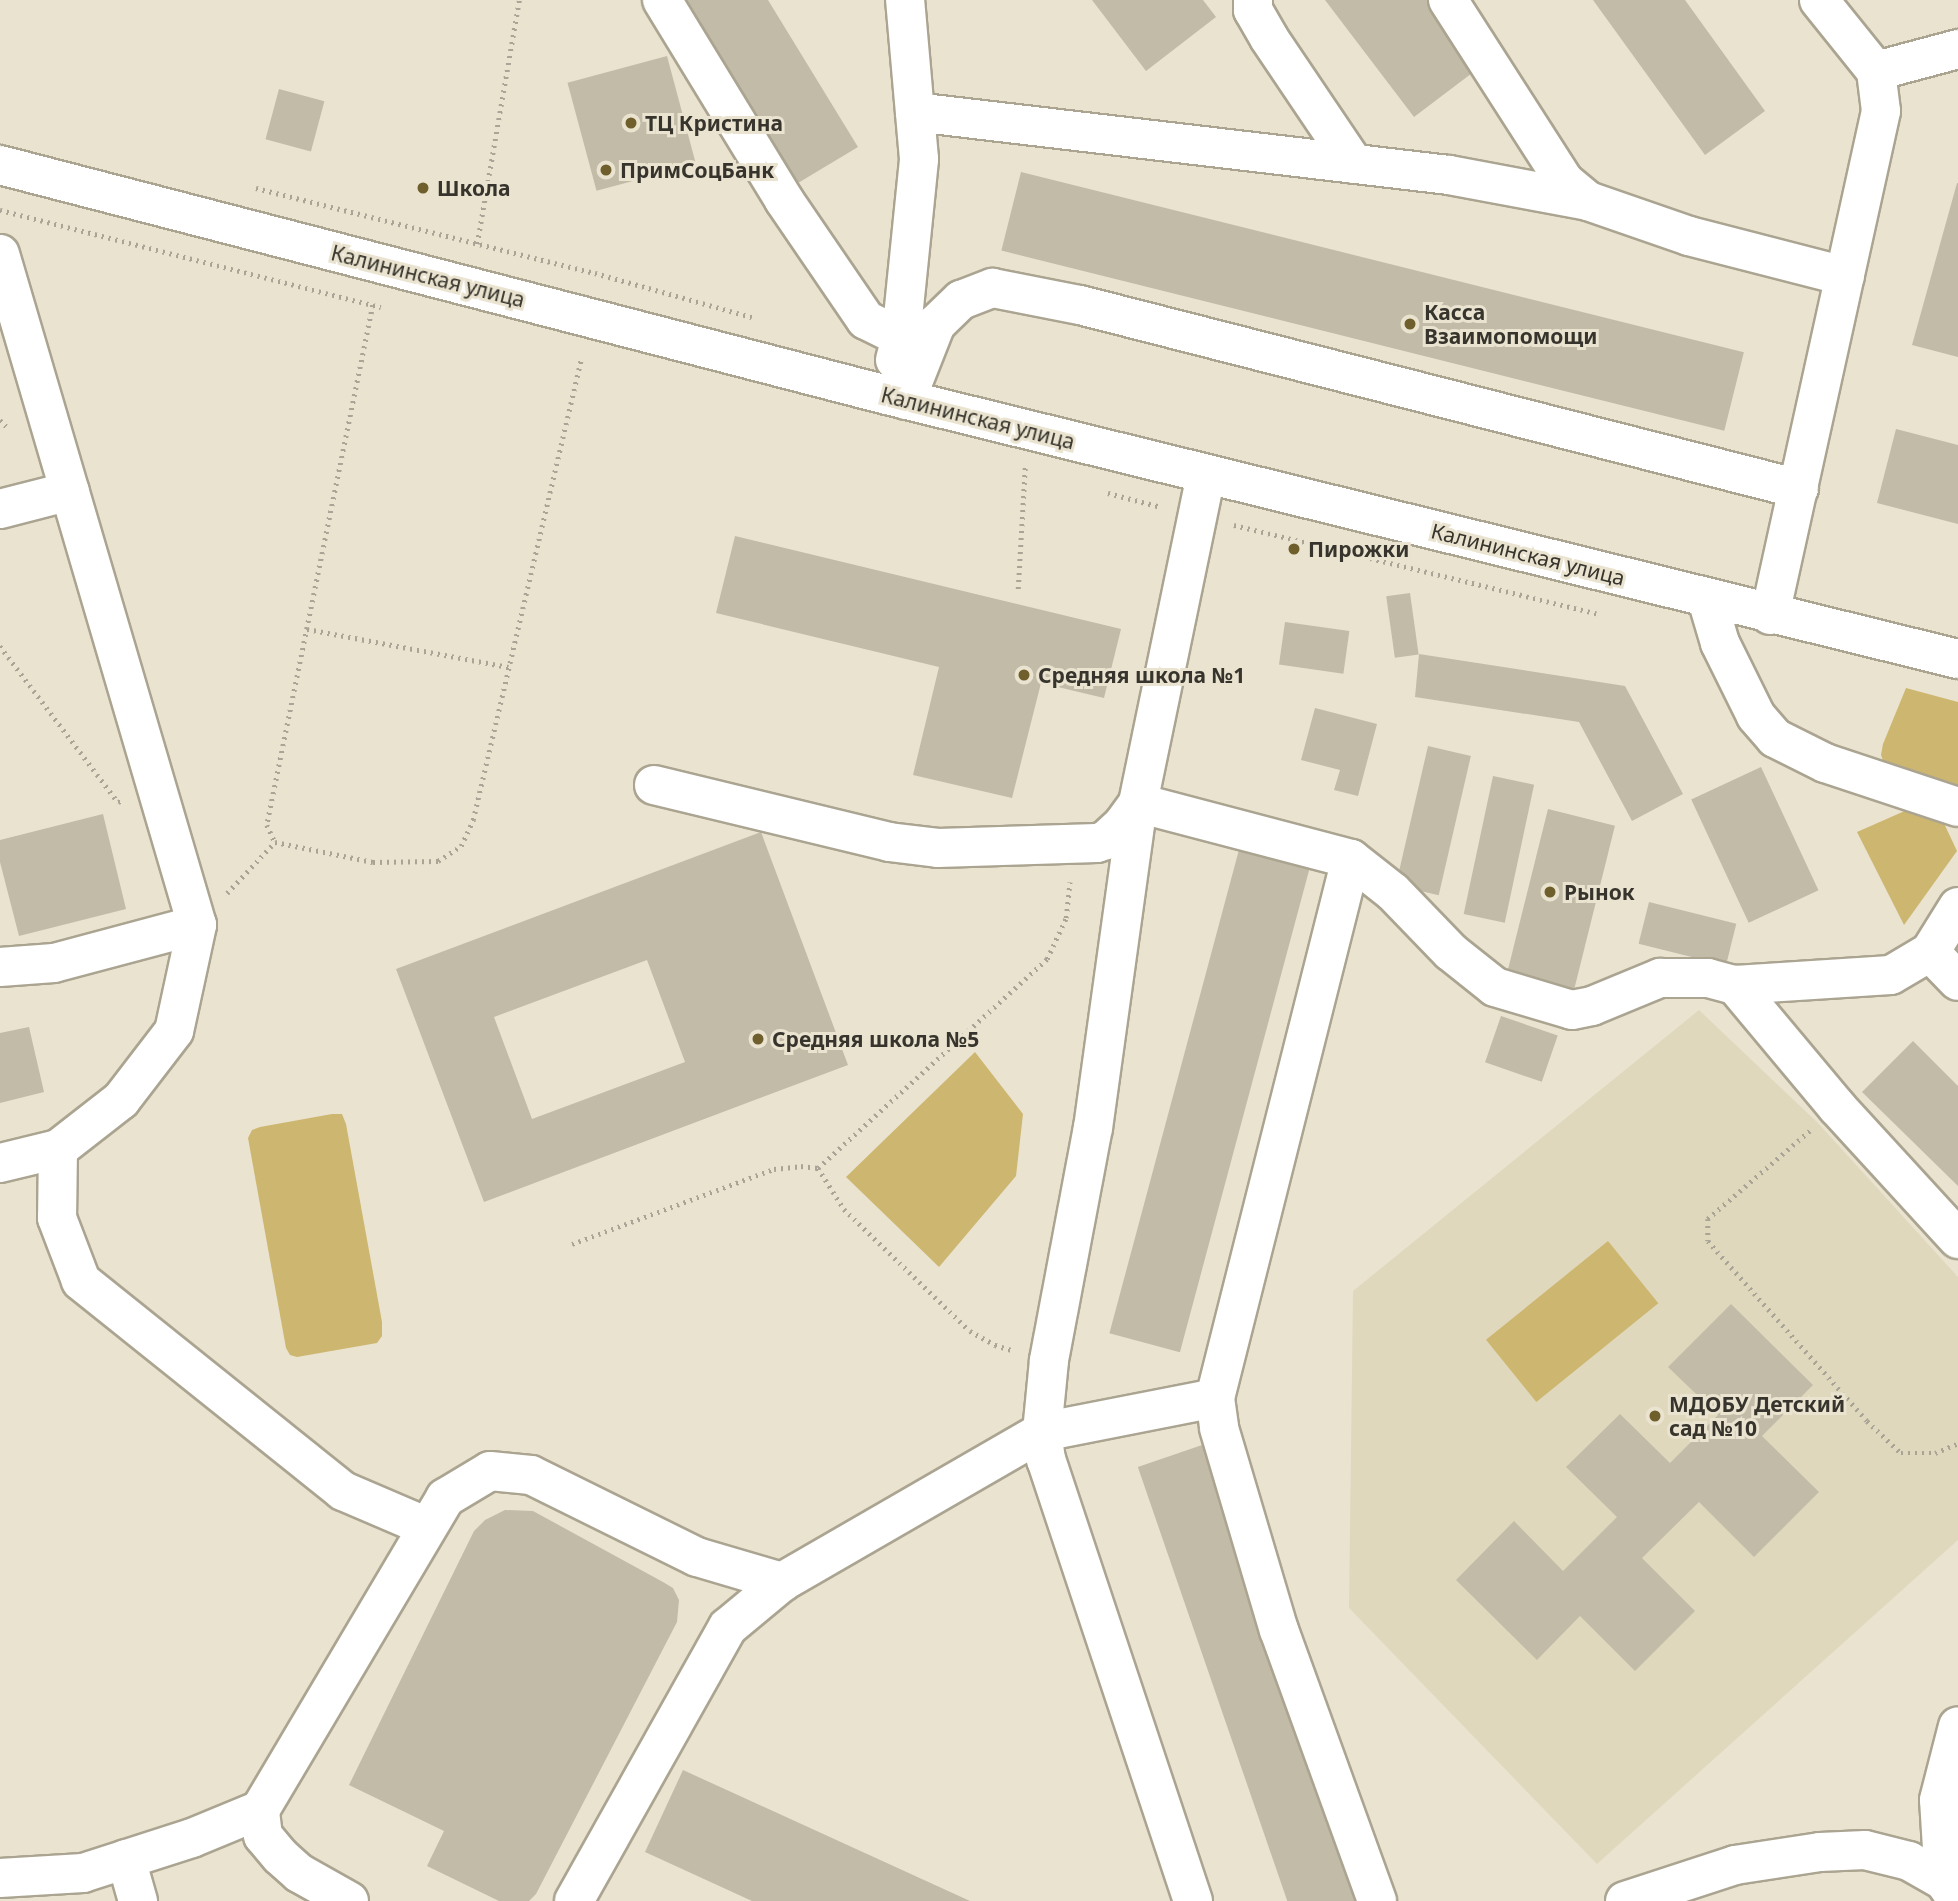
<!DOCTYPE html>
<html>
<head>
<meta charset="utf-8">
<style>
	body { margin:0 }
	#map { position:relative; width:1958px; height:1901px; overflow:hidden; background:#eae3d0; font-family:"Noto Sans",sans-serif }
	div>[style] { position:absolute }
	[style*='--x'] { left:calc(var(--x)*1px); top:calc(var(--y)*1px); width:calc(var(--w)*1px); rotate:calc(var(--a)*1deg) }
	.built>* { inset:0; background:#e0d8bd }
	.green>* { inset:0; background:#cdb770; transform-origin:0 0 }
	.building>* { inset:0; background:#c1bba8; transform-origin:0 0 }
	.path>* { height:4.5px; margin-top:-2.25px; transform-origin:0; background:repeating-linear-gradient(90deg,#a9a495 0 2px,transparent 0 7px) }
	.roads { filter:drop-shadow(2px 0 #aaa491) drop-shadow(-2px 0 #aaa491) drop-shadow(0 2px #aaa491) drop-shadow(0 -2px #aaa491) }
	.minor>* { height:38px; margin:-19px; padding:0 19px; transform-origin:19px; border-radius:19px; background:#fff }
	.major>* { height:38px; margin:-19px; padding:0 19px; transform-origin:19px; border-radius:19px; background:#fff }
	.dots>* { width:19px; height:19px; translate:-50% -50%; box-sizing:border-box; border:4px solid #eae3d0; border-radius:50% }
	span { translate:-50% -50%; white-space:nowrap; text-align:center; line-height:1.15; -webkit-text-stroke:6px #eae3d0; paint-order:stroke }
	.poi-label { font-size:21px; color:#36342c; font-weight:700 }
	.left { translate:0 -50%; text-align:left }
	.street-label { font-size:21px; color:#36342c }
</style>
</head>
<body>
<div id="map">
	<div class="built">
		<div style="clip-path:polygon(1699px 1010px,1818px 1123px,1958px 1277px,1958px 1540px,1597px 1864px,1349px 1608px,1353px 1291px)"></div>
	</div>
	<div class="green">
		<div style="clip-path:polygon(1906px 688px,1958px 702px,1958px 786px,1891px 770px,1884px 763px,1881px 755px,1883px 744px)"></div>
		<div style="clip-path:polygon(1907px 810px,1941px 817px,1957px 851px,1904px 925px,1857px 832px)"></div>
		<div style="clip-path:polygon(975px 1052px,1023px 1114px,1016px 1176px,939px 1267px,846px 1177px)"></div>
		<div style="clip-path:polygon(332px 1114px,342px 1114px,346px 1124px,382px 1322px,382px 1336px,377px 1343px,297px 1357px,290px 1355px,286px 1348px,248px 1138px,252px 1130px,260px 1127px)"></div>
		<div style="left:1608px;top:1241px;width:80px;height:157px;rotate:51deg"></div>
	</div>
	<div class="building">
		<div style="clip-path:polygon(672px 0,768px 0,858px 147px,788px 189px)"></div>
		<div style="clip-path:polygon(1092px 0,1203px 0,1216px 17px,1146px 71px)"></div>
		<div style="clip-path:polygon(1325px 0,1436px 0,1484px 64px,1414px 117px)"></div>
		<div style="clip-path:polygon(1593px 0,1685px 0,1765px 111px,1705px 155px)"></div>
		<div style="left:667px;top:56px;width:112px;height:103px;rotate:75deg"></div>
		<div style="left:279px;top:89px;width:47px;height:52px;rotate:15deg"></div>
		<div style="left:1021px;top:172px;width:745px;height:81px;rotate:14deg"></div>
		<div style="clip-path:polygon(1957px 183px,1958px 183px,1958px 357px,1912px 345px)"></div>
		<div style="clip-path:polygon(1896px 429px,1958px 445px,1958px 524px,1877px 503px)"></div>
		<div style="clip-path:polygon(735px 536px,1121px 629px,1104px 698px,1041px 683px,1012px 798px,913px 775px,939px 667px,716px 613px)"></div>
		<div style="left:1410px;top:593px;width:62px;height:24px;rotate:82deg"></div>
		<div style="left:1285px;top:622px;width:65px;height:43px;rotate:8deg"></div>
		<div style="clip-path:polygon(1419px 654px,1625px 686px,1683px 794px,1632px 821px,1579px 722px,1415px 697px)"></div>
		<div style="clip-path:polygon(1315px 708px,1377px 724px,1358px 796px,1334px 790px,1340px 770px,1301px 760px)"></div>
		<div style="left:1428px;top:746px;width:44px;height:143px;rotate:13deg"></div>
		<div style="left:1761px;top:767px;width:136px;height:77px;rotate:65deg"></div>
		<div style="left:1493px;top:776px;width:42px;height:141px;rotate:12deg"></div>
		<div style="left:1548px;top:809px;width:69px;height:170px;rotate:14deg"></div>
		<div style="clip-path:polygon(103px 814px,126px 909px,19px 936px,0 862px,0 840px)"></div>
		<div style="left:1244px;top:831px;width:73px;height:520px;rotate:15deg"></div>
		<div style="clip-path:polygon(evenodd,761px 832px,848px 1065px,484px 1202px,396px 969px,761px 832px,647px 960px,685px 1062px,532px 1119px,494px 1017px,647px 960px)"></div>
		<div style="left:1649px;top:902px;width:90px;height:43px;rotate:14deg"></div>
		<div style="left:1501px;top:1016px;width:60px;height:49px;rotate:19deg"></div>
		<div style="clip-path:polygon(29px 1027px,44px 1092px,0 1103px,0 1033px)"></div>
		<div style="clip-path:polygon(1913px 1041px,1958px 1086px,1958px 1186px,1862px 1092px)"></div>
		<div style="clip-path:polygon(1731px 1304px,1813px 1385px,1762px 1436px,1819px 1492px,1754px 1557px,1699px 1502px,1642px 1558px,1695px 1611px,1635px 1671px,1580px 1616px,1537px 1660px,1456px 1580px,1514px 1521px,1563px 1571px,1617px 1517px,1566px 1467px,1620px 1414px,1670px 1463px,1718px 1415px,1668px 1367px)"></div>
		<div style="left:1205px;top:1444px;width:482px;height:71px;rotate:71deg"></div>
		<div style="clip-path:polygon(505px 1510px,533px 1511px,663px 1582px,673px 1588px,679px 1600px,677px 1622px,536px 1894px,529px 1901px,499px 1901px,427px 1866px,444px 1831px,349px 1785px,474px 1531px,485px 1520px)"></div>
		<div style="clip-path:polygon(683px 1770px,970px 1901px,752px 1901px,645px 1852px)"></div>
	</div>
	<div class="path">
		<div style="--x:256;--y:188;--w:349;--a:14.1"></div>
		<div style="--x:595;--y:273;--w:163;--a:15.7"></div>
		<div style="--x:0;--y:210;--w:393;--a:14.3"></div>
		<div style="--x:477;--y:244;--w:248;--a:-80.2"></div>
		<div style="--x:373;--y:305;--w:531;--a:101.52"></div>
		<div style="--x:267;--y:825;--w:19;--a:65"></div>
		<div style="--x:275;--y:842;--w:100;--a:11.5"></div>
		<div style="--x:373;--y:862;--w:65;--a:-0.9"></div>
		<div style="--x:438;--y:861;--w:27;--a:-33"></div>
		<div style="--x:461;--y:846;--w:29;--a:-65"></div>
		<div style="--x:473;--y:820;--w:474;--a:-76.8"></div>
		<div style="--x:0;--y:420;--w:13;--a:45"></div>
		<div style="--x:1108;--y:493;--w:55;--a:14.8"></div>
		<div style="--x:1234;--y:525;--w:373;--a:13.7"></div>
		<div style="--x:1018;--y:589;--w:123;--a:-86.7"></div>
		<div style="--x:307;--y:629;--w:205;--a:10.7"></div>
		<div style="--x:0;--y:646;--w:196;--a:52.9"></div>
		<div style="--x:118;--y:802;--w:3;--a:-18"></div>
		<div style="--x:227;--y:893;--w:70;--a:-46.7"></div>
		<div style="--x:1810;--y:1131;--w:135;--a:139.2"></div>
		<div style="--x:1708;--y:1219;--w:22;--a:90"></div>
		<div style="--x:1708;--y:1241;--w:240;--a:48.5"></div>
		<div style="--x:1867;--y:1421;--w:47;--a:43.3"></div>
		<div style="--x:1901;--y:1453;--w:34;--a:0"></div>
		<div style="--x:1935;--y:1453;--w:25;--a:-23"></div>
		<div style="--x:818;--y:1168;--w:310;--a:-42.4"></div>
		<div style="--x:1047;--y:959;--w:45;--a:-65.1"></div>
		<div style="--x:1066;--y:918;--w:36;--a:-84"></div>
		<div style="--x:572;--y:1244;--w:215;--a:-20.4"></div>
		<div style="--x:774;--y:1169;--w:27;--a:-6"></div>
		<div style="--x:801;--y:1166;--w:17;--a:7"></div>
		<div style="--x:818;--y:1168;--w:49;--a:57.6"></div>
		<div style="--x:844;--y:1209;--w:175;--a:44.1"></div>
		<div style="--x:970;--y:1331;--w:29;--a:29"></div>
		<div style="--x:995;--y:1345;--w:17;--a:17"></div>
	</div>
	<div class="roads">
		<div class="minor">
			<div style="--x:662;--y:0;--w:234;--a:58.6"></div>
			<div style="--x:784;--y:200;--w:145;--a:55.7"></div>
			<div style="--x:866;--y:320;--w:39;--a:26"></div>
			<div style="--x:1253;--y:0;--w:10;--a:90"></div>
			<div style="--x:1253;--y:10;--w:32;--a:60"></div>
			<div style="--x:1269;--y:38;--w:152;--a:56"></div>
			<div style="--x:1448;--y:0;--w:215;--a:57.3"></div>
			<div style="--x:1564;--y:181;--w:31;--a:40"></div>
			<div style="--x:1588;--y:201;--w:107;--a:19.1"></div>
			<div style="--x:1689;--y:236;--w:161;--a:14.4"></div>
			<div style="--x:1876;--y:71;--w:85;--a:-15"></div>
			<div style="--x:915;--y:112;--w:538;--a:6.73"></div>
			<div style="--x:1449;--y:175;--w:141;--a:10.6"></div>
			<div style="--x:0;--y:254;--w:699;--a:73.64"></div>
			<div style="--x:197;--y:925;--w:108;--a:102.2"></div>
			<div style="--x:174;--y:1031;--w:87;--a:127.5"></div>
			<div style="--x:121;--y:1100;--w:80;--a:142.1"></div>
			<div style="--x:58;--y:1149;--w:60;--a:166.4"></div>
			<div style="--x:895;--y:360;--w:24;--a:-75"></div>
			<div style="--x:901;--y:337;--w:179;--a:-84.2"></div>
			<div style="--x:919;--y:159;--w:160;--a:-95"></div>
			<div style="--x:906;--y:400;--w:82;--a:-68.5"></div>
			<div style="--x:936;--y:324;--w:35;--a:-44"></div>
			<div style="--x:961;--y:300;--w:34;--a:-21"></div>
			<div style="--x:993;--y:288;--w:89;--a:11.1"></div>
			<div style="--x:1080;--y:305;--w:742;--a:14.35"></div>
			<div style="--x:0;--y:509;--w:72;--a:-14.4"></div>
			<div style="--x:1707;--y:599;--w:46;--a:73.5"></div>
			<div style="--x:1720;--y:643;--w:81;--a:63.7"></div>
			<div style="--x:1756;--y:716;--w:29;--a:49"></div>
			<div style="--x:1775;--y:738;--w:56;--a:26.6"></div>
			<div style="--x:1825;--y:763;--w:140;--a:18.3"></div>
			<div style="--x:1770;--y:615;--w:516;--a:-77.58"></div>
			<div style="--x:1881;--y:111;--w:40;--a:-97.1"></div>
			<div style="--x:1876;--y:71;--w:91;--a:-128.8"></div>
			<div style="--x:654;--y:785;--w:242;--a:13.6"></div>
			<div style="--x:889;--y:842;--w:49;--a:7"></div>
			<div style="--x:938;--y:848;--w:159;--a:-1.8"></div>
			<div style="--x:1097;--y:843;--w:9;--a:-18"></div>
			<div style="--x:1106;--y:840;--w:23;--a:-43"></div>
			<div style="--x:1123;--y:824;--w:26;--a:-54"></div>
			<div style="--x:1138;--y:803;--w:220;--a:14.7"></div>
			<div style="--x:1351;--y:859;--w:53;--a:38.2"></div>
			<div style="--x:1393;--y:892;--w:83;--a:46"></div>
			<div style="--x:1451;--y:952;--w:56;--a:38.5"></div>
			<div style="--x:1495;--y:987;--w:80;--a:16.6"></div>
			<div style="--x:1572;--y:1010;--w:20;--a:-11"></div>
			<div style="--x:1592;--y:1006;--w:74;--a:-22.4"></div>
			<div style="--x:1660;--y:978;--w:48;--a:0"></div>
			<div style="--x:1708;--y:978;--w:28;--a:15"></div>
			<div style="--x:1735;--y:985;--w:156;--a:-3.7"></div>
			<div style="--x:1891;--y:975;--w:45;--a:-30.5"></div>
			<div style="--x:1930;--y:952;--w:53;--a:-58.1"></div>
			<div style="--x:1351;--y:859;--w:556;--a:104.16"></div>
			<div style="--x:1215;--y:1398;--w:30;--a:82"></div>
			<div style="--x:1219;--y:1428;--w:211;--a:73.5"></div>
			<div style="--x:1279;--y:1630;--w:288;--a:70.1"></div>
			<div style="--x:1930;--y:952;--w:40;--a:46"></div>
			<div style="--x:0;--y:967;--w:54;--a:-4.2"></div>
			<div style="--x:54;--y:963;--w:148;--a:-14.9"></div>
			<div style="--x:1735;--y:985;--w:159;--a:50.1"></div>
			<div style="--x:1837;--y:1107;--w:179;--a:47.5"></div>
			<div style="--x:58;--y:1149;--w:69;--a:90.8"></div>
			<div style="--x:57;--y:1218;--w:67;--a:69.1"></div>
			<div style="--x:81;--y:1281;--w:336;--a:38.7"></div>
			<div style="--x:343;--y:1491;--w:91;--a:23.2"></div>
			<div style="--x:126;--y:1859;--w:44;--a:74.1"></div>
			<div style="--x:0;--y:1878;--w:83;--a:-3.4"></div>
			<div style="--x:83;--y:1873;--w:114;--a:-17.8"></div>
			<div style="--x:192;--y:1838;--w:74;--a:-22.4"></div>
			<div style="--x:1944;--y:1881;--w:81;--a:-93.5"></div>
			<div style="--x:1939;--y:1800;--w:76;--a:-75.6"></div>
			<div style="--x:349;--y:1901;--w:57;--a:-150.8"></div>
			<div style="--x:299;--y:1873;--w:25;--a:-138"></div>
			<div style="--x:280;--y:1856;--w:26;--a:-130"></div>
			<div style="--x:263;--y:1836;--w:26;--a:-97"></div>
			<div style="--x:260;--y:1810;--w:363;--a:-59.3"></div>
			<div style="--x:445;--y:1498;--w:52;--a:-31"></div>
			<div style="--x:490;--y:1471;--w:41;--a:5.6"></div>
			<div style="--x:531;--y:1475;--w:185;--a:26.3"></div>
			<div style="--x:697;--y:1557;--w:89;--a:16.4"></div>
			<div style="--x:574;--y:1901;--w:314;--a:-60.7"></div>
			<div style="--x:728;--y:1627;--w:70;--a:-39.8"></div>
			<div style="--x:782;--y:1582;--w:300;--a:-30"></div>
			<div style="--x:1042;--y:1432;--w:176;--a:-11.1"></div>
			<div style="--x:1193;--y:1901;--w:465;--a:-108.4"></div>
			<div style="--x:1046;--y:1460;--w:28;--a:-98"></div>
			<div style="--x:1042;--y:1432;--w:72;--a:-84.4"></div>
			<div style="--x:1049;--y:1360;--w:236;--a:-79.3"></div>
			<div style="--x:1093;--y:1128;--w:328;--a:-82.1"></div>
			<div style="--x:1138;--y:803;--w:336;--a:-78.3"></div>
			<div style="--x:1625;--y:1901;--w:116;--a:-18.1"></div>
			<div style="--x:1735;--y:1865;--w:86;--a:-8.7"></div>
			<div style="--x:1820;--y:1852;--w:45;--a:-2.5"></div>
			<div style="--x:1865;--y:1850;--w:45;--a:14"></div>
			<div style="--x:1909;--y:1861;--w:40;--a:29.7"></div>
			<div style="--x:1944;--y:1881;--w:24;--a:55"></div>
		</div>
		<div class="major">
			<div style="--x:0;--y:165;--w:916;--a:14.54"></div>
			<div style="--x:887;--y:395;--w:1103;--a:13.85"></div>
		</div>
	</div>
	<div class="dots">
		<div style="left:631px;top:123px;background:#6f5f2c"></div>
		<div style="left:606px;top:170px;background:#6f5f2c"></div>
		<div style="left:423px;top:188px;background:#6f5f2c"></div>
		<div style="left:1410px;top:324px;background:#6f5f2c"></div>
		<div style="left:1294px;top:549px;background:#6f5f2c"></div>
		<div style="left:1024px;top:675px;background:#6f5f2c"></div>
		<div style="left:1550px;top:892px;background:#6f5f2c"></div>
		<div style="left:758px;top:1039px;background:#6f5f2c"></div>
		<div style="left:1655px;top:1416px;background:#6f5f2c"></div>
	</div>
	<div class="poi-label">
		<span class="left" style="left:645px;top:123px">ТЦ Кристина</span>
		<span class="left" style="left:620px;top:170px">ПримСоцБанк</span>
		<span class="left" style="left:437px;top:188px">Школа</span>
		<span class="left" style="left:1424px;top:324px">Касса<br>Взаимопомощи</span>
		<span class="left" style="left:1308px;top:549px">Пирожки</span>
		<span class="left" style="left:1038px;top:675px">Средняя школа №1</span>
		<span class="left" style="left:1564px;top:892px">Рынок</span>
		<span class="left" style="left:772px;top:1039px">Средняя школа №5</span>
		<span class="left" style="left:1669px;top:1416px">МДОБУ Детский<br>сад №10</span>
	</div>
	<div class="street-label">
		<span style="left:428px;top:276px;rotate:14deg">Калининская улица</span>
		<span style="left:978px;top:418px;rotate:14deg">Калининская улица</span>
		<span style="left:1528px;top:554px;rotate:14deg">Калининская улица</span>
	</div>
</div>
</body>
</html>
